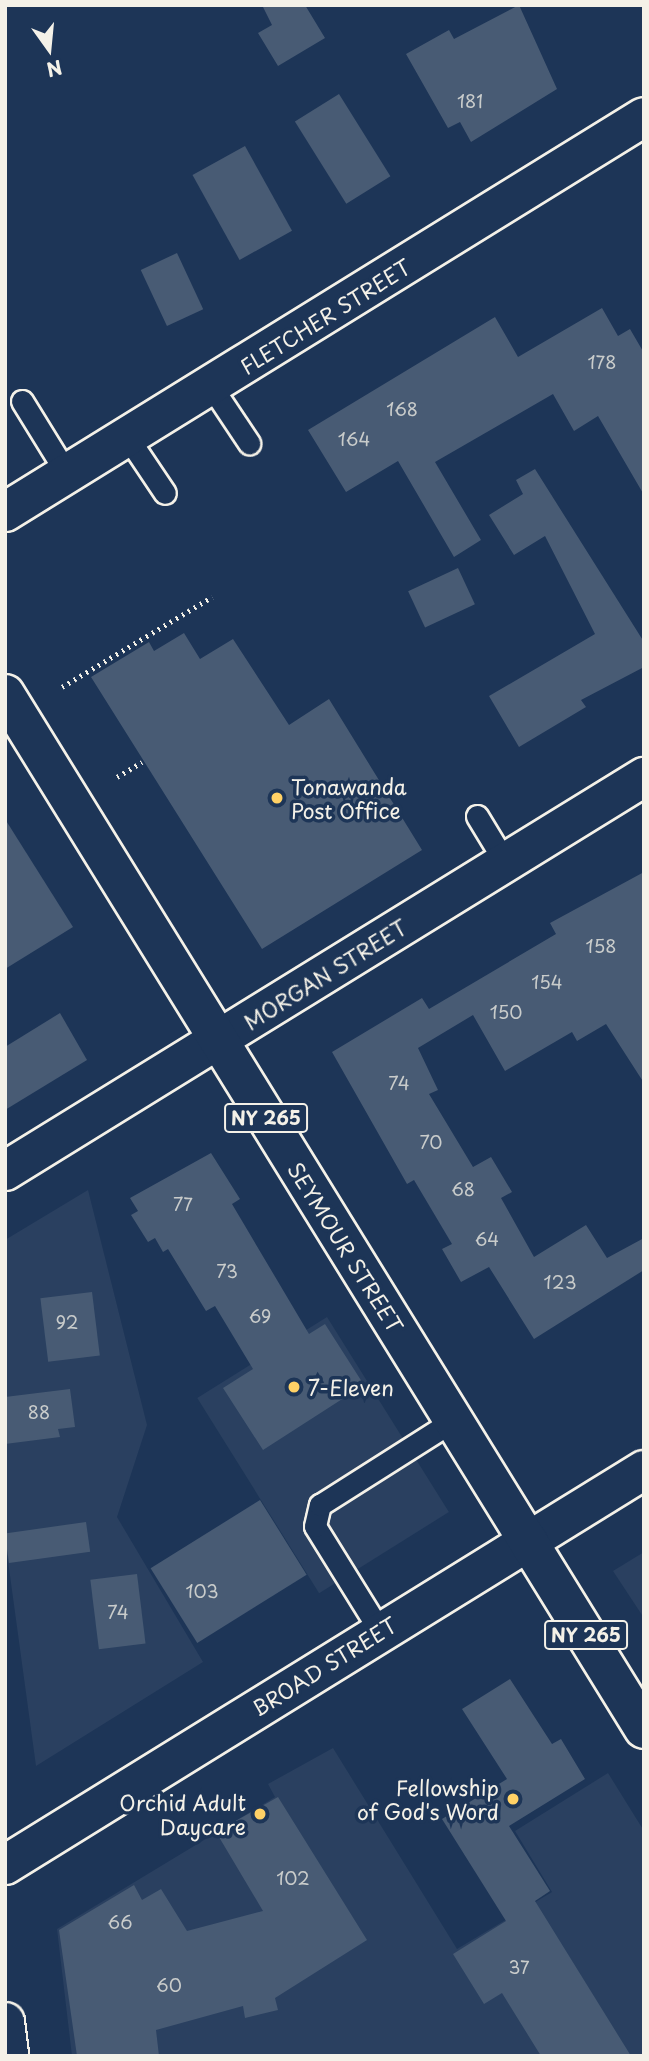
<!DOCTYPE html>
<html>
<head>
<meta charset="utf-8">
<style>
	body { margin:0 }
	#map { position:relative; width:649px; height:2061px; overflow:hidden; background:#1d3557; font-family:"Playpen Sans",sans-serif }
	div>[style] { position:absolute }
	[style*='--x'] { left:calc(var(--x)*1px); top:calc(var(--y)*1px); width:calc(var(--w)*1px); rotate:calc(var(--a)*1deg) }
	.built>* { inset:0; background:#2a4060; transform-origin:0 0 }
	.building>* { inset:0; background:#485b74; transform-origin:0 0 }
	.path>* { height:4.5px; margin-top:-2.25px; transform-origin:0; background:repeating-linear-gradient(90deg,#f4f1e8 0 2px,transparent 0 7px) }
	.roads { filter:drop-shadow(2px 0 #f4f1e8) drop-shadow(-2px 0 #f4f1e8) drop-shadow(0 2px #f4f1e8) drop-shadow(0 -2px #f4f1e8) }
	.service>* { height:21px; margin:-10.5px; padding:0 10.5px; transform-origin:10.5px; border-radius:10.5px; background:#1d3557 }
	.minor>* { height:38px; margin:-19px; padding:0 19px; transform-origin:19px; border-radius:19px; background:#1d3557 }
	.tertiary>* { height:38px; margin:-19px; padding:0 19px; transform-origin:19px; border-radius:19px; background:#1d3557 }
	.primary>* { height:38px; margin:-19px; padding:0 19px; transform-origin:19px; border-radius:19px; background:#1d3557 }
	.dots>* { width:19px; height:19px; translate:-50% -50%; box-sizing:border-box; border:4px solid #1d3557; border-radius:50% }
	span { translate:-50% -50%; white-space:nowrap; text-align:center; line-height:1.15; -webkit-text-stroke:7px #1d3557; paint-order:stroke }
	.number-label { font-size:18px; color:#c9cccb }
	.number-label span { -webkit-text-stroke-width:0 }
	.shield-label span { padding:2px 5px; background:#1d3557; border:2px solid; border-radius:5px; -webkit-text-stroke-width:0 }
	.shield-label { font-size:19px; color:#f4f1e8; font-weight:700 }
	.street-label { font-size:21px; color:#f4f1e8 }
	.poi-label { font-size:21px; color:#f4f1e8 }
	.left { translate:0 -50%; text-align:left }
	.right { translate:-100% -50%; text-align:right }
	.frame { position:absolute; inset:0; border:7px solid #f4f1e8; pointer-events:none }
	.north { position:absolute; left:14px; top:14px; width:70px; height:70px; -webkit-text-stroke:5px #1d3557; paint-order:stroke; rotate:165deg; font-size:19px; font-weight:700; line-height:28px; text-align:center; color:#f4f1e8 }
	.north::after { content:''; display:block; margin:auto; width:24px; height:32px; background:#f4f1e8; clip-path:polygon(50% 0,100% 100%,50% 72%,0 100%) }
</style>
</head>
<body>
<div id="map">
	<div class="built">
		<div style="clip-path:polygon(88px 1190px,147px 1425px,117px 1517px,203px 1662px,36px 1766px,5px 1539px,5px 1240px)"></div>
		<div style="left:327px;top:1317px;width:230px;height:153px;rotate:58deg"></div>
		<div style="clip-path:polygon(644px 1552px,644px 1618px,613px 1571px)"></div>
		<div style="clip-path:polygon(333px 1748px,457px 1949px,552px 1892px,515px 1831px,608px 1773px,644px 1831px,644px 2056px,72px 2056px,57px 1929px,275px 1797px,268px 1784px)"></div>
	</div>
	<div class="building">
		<div style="clip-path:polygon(262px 5px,305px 5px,325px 38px,278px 66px,258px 33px,272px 25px)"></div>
		<div style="clip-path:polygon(519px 5px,557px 89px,471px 142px,460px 122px,448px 128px,406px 54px,449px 30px,454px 39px)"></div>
		<div style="left:339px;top:94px;width:97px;height:52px;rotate:58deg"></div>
		<div style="left:245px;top:146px;width:97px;height:60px;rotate:61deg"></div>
		<div style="left:177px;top:253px;width:62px;height:40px;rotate:65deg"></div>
		<div style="clip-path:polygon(602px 308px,618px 336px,630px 329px,644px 353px,644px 495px,598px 416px,574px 431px,553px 394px,435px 462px,481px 540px,454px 557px,398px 461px,346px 492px,308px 430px,495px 317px,518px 357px)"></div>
		<div style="clip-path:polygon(535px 469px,644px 642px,644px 667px,581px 700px,586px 707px,519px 747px,489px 696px,595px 634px,545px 536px,514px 555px,489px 515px,523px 494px,516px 480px)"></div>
		<div style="left:458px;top:568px;width:40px;height:55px;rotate:65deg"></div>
		<div style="clip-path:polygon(184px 633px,200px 659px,233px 639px,289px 725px,329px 699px,422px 850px,262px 949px,91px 677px,149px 642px,154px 651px)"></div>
		<div style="clip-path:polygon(5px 819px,73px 927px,5px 969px)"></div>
		<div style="clip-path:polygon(644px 872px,644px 1083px,606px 1024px,577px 1041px,572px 1032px,505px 1071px,473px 1015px,418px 1048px,438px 1090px,429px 1094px,473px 1167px,491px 1157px,512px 1192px,501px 1198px,534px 1257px,586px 1225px,607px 1258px,644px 1238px,644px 1270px,534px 1339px,489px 1267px,461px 1282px,442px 1249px,452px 1244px,414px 1180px,407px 1184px,332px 1052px,422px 998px,429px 1009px,556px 934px,550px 923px)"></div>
		<div style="clip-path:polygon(60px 1013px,87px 1060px,5px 1110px,5px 1047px)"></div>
		<div style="clip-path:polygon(211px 1153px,240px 1199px,232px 1204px,309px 1334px,325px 1324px,364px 1385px,263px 1450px,223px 1388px,253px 1369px,215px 1306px,206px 1311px,168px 1249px,163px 1252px,155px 1238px,148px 1242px,131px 1215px,138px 1211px,130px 1198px)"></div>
		<div style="left:92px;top:1292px;width:64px;height:52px;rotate:83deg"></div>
		<div style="clip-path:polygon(70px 1389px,75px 1427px,58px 1429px,60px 1437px,5px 1444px,5px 1397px)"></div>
		<div style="left:260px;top:1500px;width:88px;height:129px;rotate:58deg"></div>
		<div style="left:86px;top:1522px;width:30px;height:82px;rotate:82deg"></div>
		<div style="left:137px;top:1574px;width:70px;height:47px;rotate:83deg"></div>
		<div style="clip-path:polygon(510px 1679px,552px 1744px,561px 1739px,585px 1779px,509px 1826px,550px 1891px,535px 1901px,631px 2056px,541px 2056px,502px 1993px,484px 2004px,453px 1954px,506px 1921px,442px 1819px,507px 1779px,462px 1709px)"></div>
		<div style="clip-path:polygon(278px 1797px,367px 1940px,275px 1998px,278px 2010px,245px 2018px,243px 2006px,156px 2030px,159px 2056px,77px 2056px,59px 1930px,134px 1885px,142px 1900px,161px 1889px,187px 1931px,263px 1911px,216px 1832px)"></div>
	</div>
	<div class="path">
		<div style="--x:62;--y:687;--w:175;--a:-31"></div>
		<div style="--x:117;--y:777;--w:29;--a:-31"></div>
	</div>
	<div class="roads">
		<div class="service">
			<div style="--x:211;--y:386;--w:69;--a:56.3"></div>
			<div style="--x:22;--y:401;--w:86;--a:58.3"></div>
			<div style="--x:128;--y:438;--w:66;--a:56.1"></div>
			<div style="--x:477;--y:816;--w:54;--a:58.7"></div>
			<div style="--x:380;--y:1631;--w:123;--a:-121.8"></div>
			<div style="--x:315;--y:1526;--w:22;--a:-77"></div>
			<div style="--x:320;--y:1505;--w:159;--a:-32.4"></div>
		</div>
		<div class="minor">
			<div style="--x:5;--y:512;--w:751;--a:-31.72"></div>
			<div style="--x:5;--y:1171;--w:751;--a:-31.66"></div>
			<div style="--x:529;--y:1541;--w:135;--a:-31.7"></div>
		</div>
		<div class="tertiary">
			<div style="--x:5;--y:1865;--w:616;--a:-31.73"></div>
			<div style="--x:5;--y:2022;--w:34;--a:83"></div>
		</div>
		<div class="primary">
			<div style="--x:5;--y:694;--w:1216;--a:58.31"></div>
		</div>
	</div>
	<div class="dots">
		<div style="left:277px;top:798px;background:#ffd166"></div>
		<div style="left:294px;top:1387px;background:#ffd166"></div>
		<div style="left:513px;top:1799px;background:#ffd166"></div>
		<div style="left:260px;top:1814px;background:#ffd166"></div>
	</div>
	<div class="number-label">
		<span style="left:470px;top:101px">181</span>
		<span style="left:602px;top:362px">178</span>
		<span style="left:402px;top:409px">168</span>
		<span style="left:354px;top:439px">164</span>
		<span style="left:601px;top:946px">158</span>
		<span style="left:547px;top:982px">154</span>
		<span style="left:506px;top:1012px">150</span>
		<span style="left:399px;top:1083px">74</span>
		<span style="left:431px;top:1142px">70</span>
		<span style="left:463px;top:1189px">68</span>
		<span style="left:183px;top:1204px">77</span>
		<span style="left:487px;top:1239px">64</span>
		<span style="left:227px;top:1271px">73</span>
		<span style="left:560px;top:1282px">123</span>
		<span style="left:260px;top:1316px">69</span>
		<span style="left:67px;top:1322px">92</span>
		<span style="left:39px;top:1412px">88</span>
		<span style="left:202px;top:1591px">103</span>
		<span style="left:118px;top:1612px">74</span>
		<span style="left:293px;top:1878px">102</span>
		<span style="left:120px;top:1922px">66</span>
		<span style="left:519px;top:1967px">37</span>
		<span style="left:169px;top:1985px">60</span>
	</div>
	<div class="shield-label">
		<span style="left:266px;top:1118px">NY 265</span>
		<span style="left:586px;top:1635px">NY 265</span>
	</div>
	<div class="street-label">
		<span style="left:325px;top:316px;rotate:-32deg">FLETCHER STREET</span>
		<span style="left:325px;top:974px;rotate:-32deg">MORGAN STREET</span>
		<span style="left:346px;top:1247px;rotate:58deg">SEYMOUR STREET</span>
		<span style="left:324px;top:1666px;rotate:-32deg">BROAD STREET</span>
	</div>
	<div class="poi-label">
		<span class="left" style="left:291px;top:798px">Tonawanda<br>Post Office</span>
		<span class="left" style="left:308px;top:1387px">7-Eleven</span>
		<span class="right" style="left:499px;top:1799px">Fellowship<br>of God's Word</span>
		<span class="right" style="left:246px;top:1814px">Orchid Adult<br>Daycare</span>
	</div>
	<div class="frame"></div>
	<div class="north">N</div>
</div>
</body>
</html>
